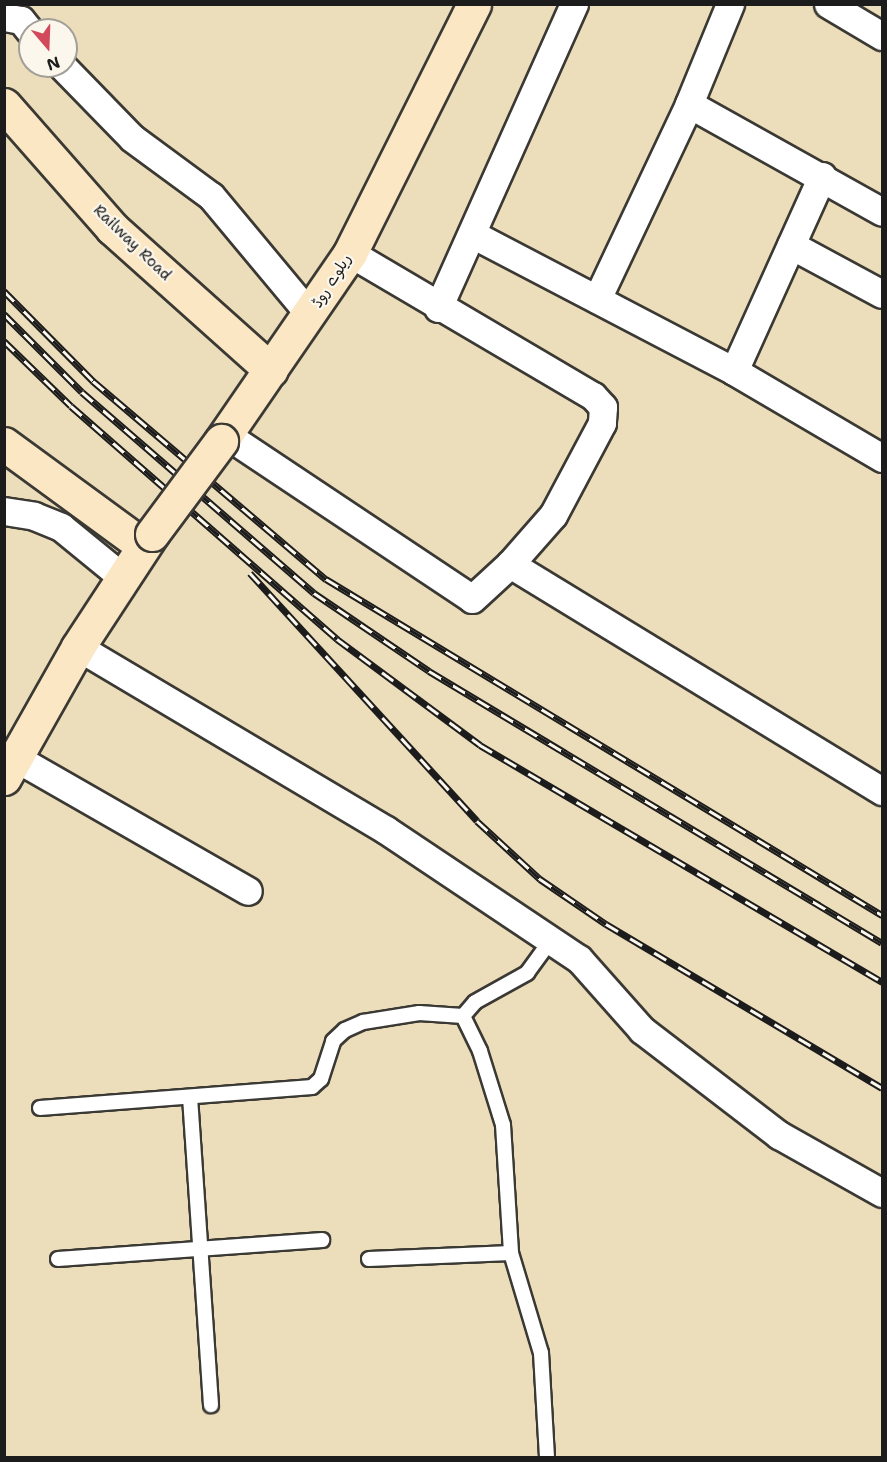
<!DOCTYPE html>
<html>
<head>
<meta charset="utf-8">
<style>
	body { margin:0 }
	#map { position:relative; width:887px; height:1462px; overflow:hidden; background:#eddebb; font-family:"Shantell Sans","Playpen Sans Arabic",sans-serif }
	div>[style] { position:absolute }
	[style*='--x'] { left:calc(var(--x)*1px); top:calc(var(--y)*1px); width:calc(var(--w)*1px); rotate:calc(var(--a)*1deg) }
	.roads { filter:drop-shadow(2px 0 #3b3934) drop-shadow(-2px 0 #3b3934) drop-shadow(0 2px #3b3934) drop-shadow(0 -2px #3b3934) }
	.lane>* { height:14px; margin:-7px; padding:0 7px; transform-origin:7px; border-radius:7px; background:#fff }
	.street>* { height:27px; margin:-13.5px; padding:0 13.5px; transform-origin:13.5px; border-radius:13.5px; background:#fff }
	.secondary>* { height:33px; margin:-16.5px; padding:0 16.5px; transform-origin:16.5px; border-radius:16.5px; background:#fbe7c3 }
	.rail>* { height:7px; margin-top:-3.5px; transform-origin:0; background:repeating-linear-gradient(90deg,#fbf7ec 0 14px,#1c1c1c 0 28px); box-sizing:border-box; border-block:2px solid #1c1c1c }
	.bridges { filter:drop-shadow(2px 0 #3b3934) drop-shadow(-2px 0 #3b3934) drop-shadow(0 2px #3b3934) drop-shadow(0 -2px #3b3934) }
	.secondary-bridge>* { height:33px; margin:-16.5px; padding:0 16.5px; transform-origin:16.5px; border-radius:16.5px; background:#fbe7c3 }
	span { translate:-50% -50%; white-space:nowrap; text-align:center; line-height:1.15; -webkit-text-stroke:4.5px #fbf7ec; paint-order:stroke }
	.street-label { font-size:15px; color:#1c1c1c }
	.frame { position:absolute; inset:0; border:6px solid #1c1c1c; pointer-events:none }
	.north { position:absolute; left:18px; top:18px; width:60px; height:60px; box-sizing:border-box; background:#fbf7ec; border:2px solid #a29f99; border-radius:50%; rotate:161deg; font-size:16px; font-weight:700; line-height:24px; text-align:center; color:#1c1c1c }
	.north::after { content:''; display:block; margin:auto; width:21px; height:27px; background:#d1495b; clip-path:polygon(50% 0,100% 100%,50% 72%,0 100%) }
</style>
</head>
<body>
<div id="map">
	<div class="roads">
		<div class="lane">
			<div style="--x:463;--y:1016;--w:39;--a:64"></div>
			<div style="--x:480;--y:1051;--w:77;--a:72.7"></div>
			<div style="--x:503;--y:1125;--w:128;--a:86.4"></div>
			<div style="--x:511;--y:1253;--w:104;--a:73.3"></div>
			<div style="--x:541;--y:1353;--w:105;--a:86.7"></div>
			<div style="--x:190;--y:1097;--w:309;--a:86.1"></div>
			<div style="--x:40;--y:1108;--w:273;--a:-4.4"></div>
			<div style="--x:312;--y:1087;--w:12;--a:-42"></div>
			<div style="--x:321;--y:1079;--w:40;--a:-72"></div>
			<div style="--x:333;--y:1041;--w:16;--a:-43"></div>
			<div style="--x:345;--y:1030;--w:20;--a:-24"></div>
			<div style="--x:363;--y:1022;--w:57;--a:-9.1"></div>
			<div style="--x:419;--y:1013;--w:44;--a:3.9"></div>
			<div style="--x:463;--y:1016;--w:18;--a:-49"></div>
			<div style="--x:475;--y:1002;--w:60;--a:-29.1"></div>
			<div style="--x:527;--y:973;--w:41;--a:-54"></div>
			<div style="--x:58;--y:1259;--w:265;--a:-4.1"></div>
			<div style="--x:369;--y:1259;--w:142;--a:-2.4"></div>
		</div>
		<div class="street">
			<div style="--x:828;--y:4;--w:63;--a:30.7"></div>
			<div style="--x:4;--y:17;--w:17;--a:10"></div>
			<div style="--x:21;--y:20;--w:14;--a:51"></div>
			<div style="--x:62;--y:66;--w:100;--a:45.8"></div>
			<div style="--x:132;--y:138;--w:98;--a:36.3"></div>
			<div style="--x:211;--y:196;--w:155;--a:50.2"></div>
			<div style="--x:689;--y:104;--w:221;--a:29.2"></div>
			<div style="--x:472;--y:234;--w:296;--a:27.6"></div>
			<div style="--x:734;--y:371;--w:172;--a:30.4"></div>
			<div style="--x:791;--y:245;--w:103;--a:28.3"></div>
			<div style="--x:350;--y:253;--w:282;--a:30.5"></div>
			<div style="--x:593;--y:396;--w:15;--a:48"></div>
			<div style="--x:603;--y:407;--w:16;--a:94"></div>
			<div style="--x:602;--y:423;--w:104;--a:118"></div>
			<div style="--x:553;--y:515;--w:65;--a:131.3"></div>
			<div style="--x:597;--y:299;--w:216;--a:-64.7"></div>
			<div style="--x:689;--y:104;--w:108;--a:-67.7"></div>
			<div style="--x:438;--y:308;--w:333;--a:-65.9"></div>
			<div style="--x:734;--y:371;--w:214;--a:-65.7"></div>
			<div style="--x:228;--y:436;--w:293;--a:33.7"></div>
			<div style="--x:472;--y:599;--w:52;--a:-42.6"></div>
			<div style="--x:510;--y:564;--w:436;--a:31.4"></div>
			<div style="--x:4;--y:511;--w:30;--a:9"></div>
			<div style="--x:34;--y:516;--w:29;--a:22"></div>
			<div style="--x:61;--y:527;--w:79;--a:39.3"></div>
			<div style="--x:78;--y:647;--w:358;--a:30.7"></div>
			<div style="--x:386;--y:830;--w:232;--a:33.8"></div>
			<div style="--x:579;--y:959;--w:95;--a:48.4"></div>
			<div style="--x:642;--y:1030;--w:173;--a:37.5"></div>
			<div style="--x:779;--y:1135;--w:118;--a:29.4"></div>
			<div style="--x:16;--y:758;--w:267;--a:29.8"></div>
		</div>
		<div class="secondary">
			<div style="--x:4;--y:105;--w:164;--a:48.7"></div>
			<div style="--x:112;--y:228;--w:213;--a:41.8"></div>
			<div style="--x:221;--y:441;--w:228;--a:-55.5"></div>
			<div style="--x:350;--y:253;--w:278;--a:-63.5"></div>
			<div style="--x:4;--y:444;--w:171;--a:36.2"></div>
			<div style="--x:4;--y:778;--w:150;--a:-60.5"></div>
			<div style="--x:78;--y:647;--w:135;--a:-56.8"></div>
		</div>
	</div>
	<div class="rail">
		<div style="--x:4;--y:291;--w:127;--a:45.3"></div>
		<div style="--x:93;--y:381;--w:306;--a:40.4"></div>
		<div style="--x:326;--y:579;--w:650;--a:31.15"></div>
		<div style="--x:4;--y:314;--w:110;--a:45"></div>
		<div style="--x:82;--y:392;--w:307;--a:40.9"></div>
		<div style="--x:314;--y:593;--w:139;--a:34.1"></div>
		<div style="--x:429;--y:671;--w:528;--a:30.98"></div>
		<div style="--x:4;--y:341;--w:93;--a:44.1"></div>
		<div style="--x:71;--y:406;--w:354;--a:41.2"></div>
		<div style="--x:337;--y:639;--w:178;--a:36.5"></div>
		<div style="--x:480;--y:745;--w:467;--a:30.5"></div>
		<div style="--x:250;--y:573;--w:336;--a:47.5"></div>
		<div style="--x:477;--y:821;--w:86;--a:42.6"></div>
		<div style="--x:540;--y:879;--w:80;--a:34.3"></div>
		<div style="--x:606;--y:924;--w:321;--a:30.7"></div>
	</div>
	<div class="bridges">
		<div class="secondary-bridge">
			<div style="--x:152;--y:534;--w:116;--a:-53.4"></div>
		</div>
	</div>
	<div class="street-label">
		<span style="left:132px;top:243px;rotate:44deg">Railway Road</span>
		<span style="left:332px;top:281px;rotate:-58deg">ریلوے روڈ</span>
	</div>
	<div class="frame"></div>
	<div class="north">N</div>
</div>
</body>
</html>
